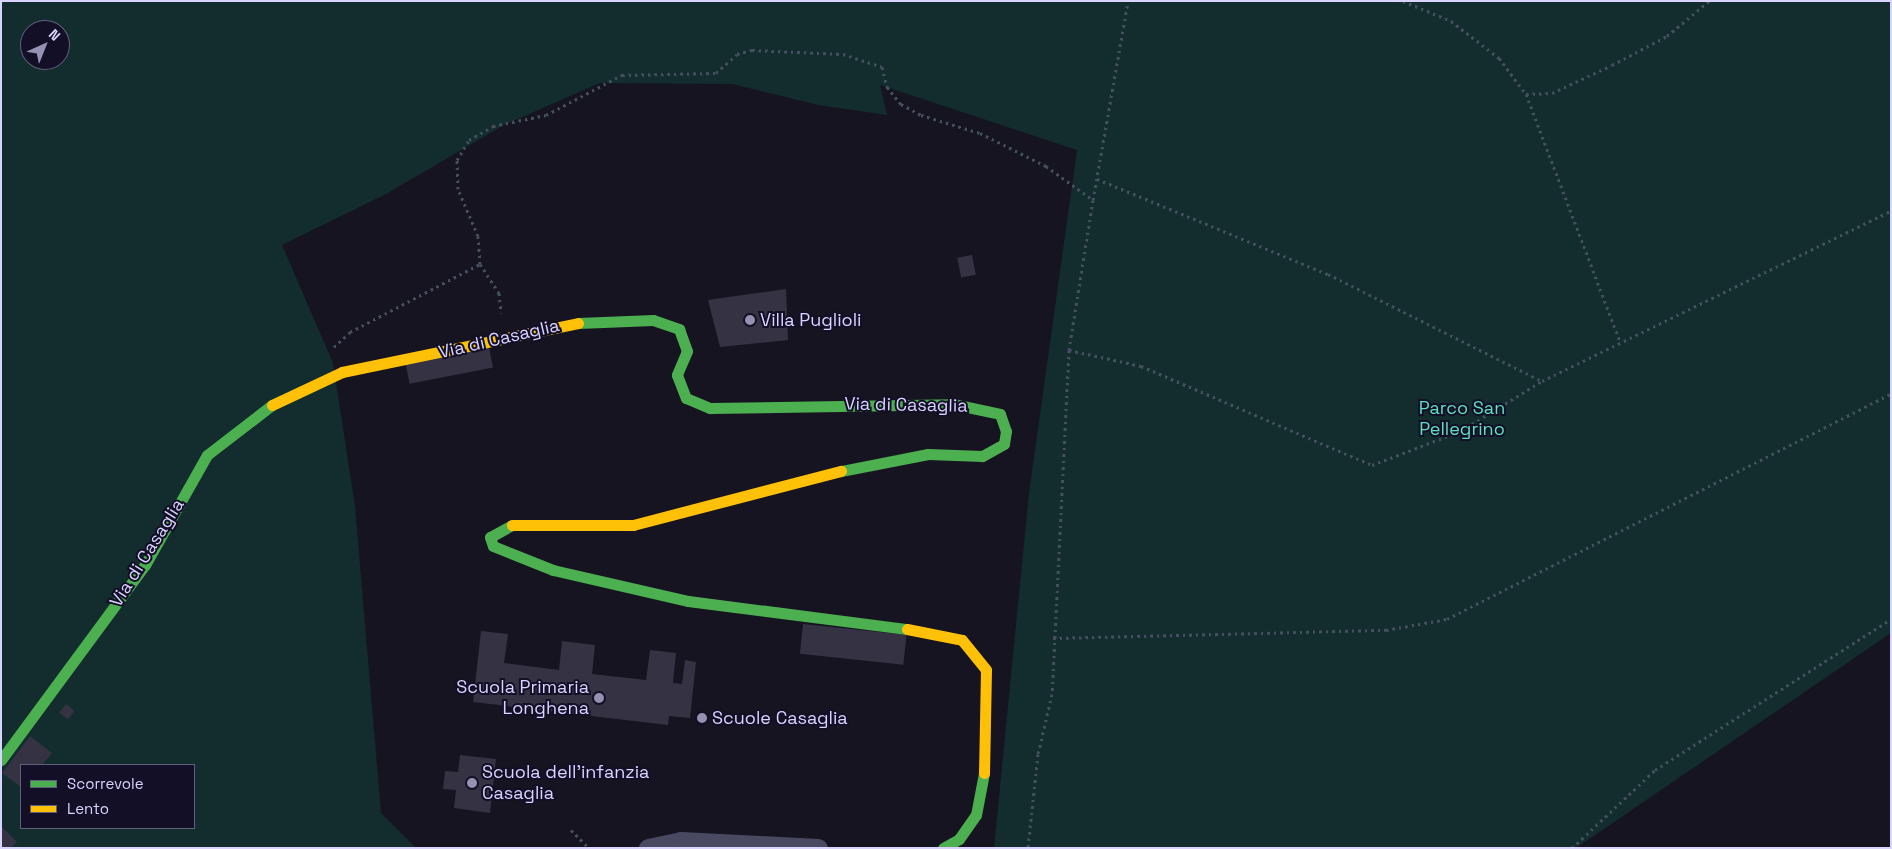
<!DOCTYPE html>
<html>
<head>
<meta charset="utf-8">
<style>
	body { margin:0 }
	#map { position:relative; width:1892px; height:849px; overflow:hidden; background:#161421; font-family:"Space Grotesk",sans-serif }
	div>[style] { position:absolute }
	[style*='--x'] { left:calc(var(--x)*1px); top:calc(var(--y)*1px); width:calc(var(--w)*1px); rotate:calc(var(--a)*1deg) }
	.green>* { inset:0; background:#132c2d }
	.building>* { inset:0; background:#343243; transform-origin:0 0 }
	.path>* { height:3px; margin-top:-1.5px; transform-origin:0; background:repeating-linear-gradient(90deg,#44505f 0 2.5px,transparent 0 6.5px) }
	.street>* { height:19px; margin:-9.5px; padding:0 9.5px; transform-origin:9.5px; border-radius:9.5px; background:#4a4962 }
	.fast>* { height:11px; margin:-5.5px; padding:0 5.5px; transform-origin:5.5px; border-radius:5.5px; background:#4caf50 }
	.slow>* { height:11px; margin:-5.5px; padding:0 5.5px; transform-origin:5.5px; border-radius:5.5px; background:#ffc107 }
	.dots>* { width:14px; height:14px; translate:-50% -50%; box-sizing:border-box; border:2px solid #130f26; border-radius:50% }
	span { translate:-50% -50%; white-space:nowrap; text-align:center; line-height:1.15; -webkit-text-stroke:4px #130f26; paint-order:stroke }
	.poi-label { font-size:18px; color:#d9d4ff }
	.left { translate:0 -50%; text-align:left }
	.right { translate:-100% -50%; text-align:right }
	.street-label { font-size:18px; color:#d9d4ff }
	.park-label { font-size:18px; color:#5fe0c0 }
	.frame { position:absolute; inset:0; border:2px solid #d9d4ff; pointer-events:none }
	.legend { position:absolute; left:20px; top:764px; width:175px; height:65px; box-sizing:border-box; background:#130f26; border:1px solid #625e7d; margin:0; padding:6px 9px; list-style:none; font-size:15px; color:#d9d4ff }
	.legend li { display:flex; align-items:center; gap:10px; height:25px }
	.legend b { width:25px; border:1px solid #625e7d }
	.north { position:absolute; left:20px; top:20px; width:50px; height:50px; box-sizing:border-box; background:#130f26; border:1px solid #625e7d; border-radius:50%; rotate:44deg; font-size:14px; font-weight:700; line-height:20px; text-align:center; color:#d9d4ff }
	.north::after { content:''; display:block; margin:auto; width:18px; height:22px; background:#9591b1; clip-path:polygon(50% 0,100% 100%,50% 72%,0 100%) }
</style>
</head>
<body>
<div id="map">
	<div class="green">
		<div style="clip-path:polygon(evenodd,1px 1px,1891px 1px,1891px 633px,1576px 848px,994px 848px,1029px 493px,1077px 150px,880px 85px,887px 115px,818px 105px,732px 84px,600px 83px,504px 125px,388px 193px,282px 245px,333px 363px,355px 506px,381px 813px,416px 848px,1px 848px,1px 1px,30px 30px,60px 30px,60px 60px,30px 60px,30px 30px,1px 1px,21px 765px,194px 765px,194px 828px,21px 828px,21px 765px)"></div>
	</div>
	<div class="building">
		<div style="left:972px;top:255px;width:20px;height:15px;rotate:79deg"></div>
		<div style="clip-path:polygon(786px 289px,788px 340px,720px 347px,708px 300px)"></div>
		<div style="left:489px;top:347px;width:21px;height:85px;rotate:79deg"></div>
		<div style="left:803px;top:624px;width:104px;height:30px;rotate:6deg"></div>
		<div style="clip-path:polygon(481px 631px,508px 634px,504px 663px,559px 670px,562px 641px,595px 645px,592px 674px,646px 680px,650px 650px,676px 653px,673px 683px,682px 684px,685px 660px,696px 662px,690px 718px,669px 716px,668px 725px,473px 702px)"></div>
		<div style="left:66px;top:704px;width:11px;height:11px;rotate:38deg"></div>
		<div style="clip-path:polygon(30px 736px,52px 753px,42px 765px,21px 765px,21px 787px,2px 773px)"></div>
		<div style="clip-path:polygon(460px 755px,496px 759px,490px 813px,454px 808px,456px 790px,443px 789px,445px 771px,458px 772px)"></div>
		<div style="clip-path:polygon(1px 826px,17px 842px,11px 848px,1px 848px)"></div>
	</div>
	<div class="path">
		<div style="--x:1403;--y:1;--w:52;--a:22.6"></div>
		<div style="--x:1451;--y:21;--w:61;--a:37.6"></div>
		<div style="--x:1499;--y:58;--w:45;--a:53.1"></div>
		<div style="--x:1526;--y:94;--w:26;--a:-2"></div>
		<div style="--x:1552;--y:93;--w:66;--a:-25"></div>
		<div style="--x:1612;--y:65;--w:62;--a:-27.8"></div>
		<div style="--x:1667;--y:36;--w:55;--a:-39.8"></div>
		<div style="--x:1526;--y:94;--w:265;--a:69.2"></div>
		<div style="--x:1097;--y:179;--w:250;--a:22.4"></div>
		<div style="--x:1328;--y:274;--w:239;--a:26.6"></div>
		<div style="--x:1093;--y:200;--w:202;--a:-80"></div>
		<div style="--x:480;--y:264;--w:35;--a:57"></div>
		<div style="--x:499;--y:293;--w:20;--a:84"></div>
		<div style="--x:334;--y:347;--w:22;--a:-43"></div>
		<div style="--x:350;--y:332;--w:147;--a:-27.6"></div>
		<div style="--x:480;--y:264;--w:28;--a:-94"></div>
		<div style="--x:478;--y:236;--w:51;--a:-113.1"></div>
		<div style="--x:458;--y:189;--w:29;--a:-92"></div>
		<div style="--x:457;--y:160;--w:23;--a:-59"></div>
		<div style="--x:469;--y:140;--w:28;--a:-30"></div>
		<div style="--x:493;--y:126;--w:54;--a:-11.7"></div>
		<div style="--x:546;--y:115;--w:86;--a:-27.8"></div>
		<div style="--x:622;--y:75;--w:94;--a:-1.2"></div>
		<div style="--x:716;--y:73;--w:28;--a:-42"></div>
		<div style="--x:737;--y:54;--w:16;--a:-15"></div>
		<div style="--x:752;--y:50;--w:91;--a:2.5"></div>
		<div style="--x:843;--y:54;--w:41;--a:18.4"></div>
		<div style="--x:882;--y:67;--w:21;--a:76"></div>
		<div style="--x:887;--y:87;--w:22;--a:51"></div>
		<div style="--x:901;--y:104;--w:23;--a:29"></div>
		<div style="--x:921;--y:115;--w:62;--a:17"></div>
		<div style="--x:980;--y:133;--w:74;--a:26.6"></div>
		<div style="--x:1046;--y:166;--w:58;--a:35.9"></div>
		<div style="--x:1093;--y:200;--w:152;--a:99.1"></div>
		<div style="--x:1069;--y:350;--w:344;--a:92.8"></div>
		<div style="--x:1052;--y:694;--w:62;--a:103.1"></div>
		<div style="--x:1038;--y:754;--w:95;--a:96.1"></div>
		<div style="--x:1069;--y:350;--w:74;--a:12.5"></div>
		<div style="--x:1141;--y:366;--w:251;--a:23.2"></div>
		<div style="--x:1372;--y:465;--w:95;--a:-20.9"></div>
		<div style="--x:1461;--y:431;--w:95;--a:-31.7"></div>
		<div style="--x:1542;--y:381;--w:388;--a:-26"></div>
		<div style="--x:1053;--y:638;--w:333;--a:-1.4"></div>
		<div style="--x:1386;--y:630;--w:62;--a:-10.2"></div>
		<div style="--x:1447;--y:619;--w:498;--a:-26.9"></div>
		<div style="--x:571;--y:830;--w:25;--a:45"></div>
		<div style="--x:1572;--y:848;--w:114;--a:-43.2"></div>
		<div style="--x:1655;--y:770;--w:280;--a:-32.6"></div>
	</div>
	<div class="street">
		<div style="--x:648;--y:848;--w:34;--a:-12"></div>
		<div style="--x:681;--y:841;--w:137;--a:2.9"></div>
	</div>
	<div class="fast">
		<div style="--x:578;--y:323;--w:75;--a:-2.3"></div>
		<div style="--x:653;--y:320;--w:28;--a:19"></div>
		<div style="--x:679;--y:329;--w:23;--a:70"></div>
		<div style="--x:687;--y:351;--w:26;--a:113"></div>
		<div style="--x:677;--y:375;--w:25;--a:69"></div>
		<div style="--x:686;--y:398;--w:26;--a:23"></div>
		<div style="--x:710;--y:408;--w:243;--a:-0.9"></div>
		<div style="--x:953;--y:404;--w:48;--a:12"></div>
		<div style="--x:1000;--y:414;--w:18;--a:71"></div>
		<div style="--x:1006;--y:431;--w:13;--a:99"></div>
		<div style="--x:1004;--y:444;--w:25;--a:151"></div>
		<div style="--x:982;--y:456;--w:54;--a:-177.9"></div>
		<div style="--x:928;--y:454;--w:89;--a:168.9"></div>
		<div style="--x:512;--y:525;--w:25;--a:151"></div>
		<div style="--x:490;--y:537;--w:9;--a:72"></div>
		<div style="--x:493;--y:546;--w:65;--a:21.8"></div>
		<div style="--x:553;--y:570;--w:139;--a:12.9"></div>
		<div style="--x:688;--y:601;--w:221;--a:7.3"></div>
		<div style="--x:1;--y:760;--w:242;--a:-53.6"></div>
		<div style="--x:145;--y:565;--w:126;--a:-60.6"></div>
		<div style="--x:207;--y:455;--w:82;--a:-37.6"></div>
		<div style="--x:943;--y:848;--w:18;--a:-29"></div>
		<div style="--x:959;--y:839;--w:29;--a:-55"></div>
		<div style="--x:976;--y:815;--w:43;--a:-79.2"></div>
	</div>
	<div class="slow">
		<div style="--x:272;--y:405;--w:77;--a:-25.2"></div>
		<div style="--x:342;--y:372;--w:241;--a:-11.7"></div>
		<div style="--x:512;--y:525;--w:121;--a:0"></div>
		<div style="--x:633;--y:525;--w:215;--a:-14.6"></div>
		<div style="--x:907;--y:629;--w:56;--a:11.3"></div>
		<div style="--x:962;--y:640;--w:38;--a:51"></div>
		<div style="--x:986;--y:670;--w:103;--a:91.1"></div>
	</div>
	<div class="dots">
		<div style="left:750px;top:320px;background:#9591b1"></div>
		<div style="left:599px;top:698px;background:#9591b1"></div>
		<div style="left:702px;top:718px;background:#9591b1"></div>
		<div style="left:472px;top:783px;background:#9591b1"></div>
	</div>
	<div class="poi-label">
		<span class="left" style="left:760px;top:320px">Villa Puglioli</span>
		<span class="right" style="left:589px;top:698px">Scuola Primaria<br>Longhena</span>
		<span class="left" style="left:712px;top:718px">Scuole Casaglia</span>
		<span class="left" style="left:482px;top:783px">Scuola dell'infanzia<br>Casaglia</span>
	</div>
	<div class="street-label">
		<span style="left:499px;top:339px;rotate:-13deg">Via di Casaglia</span>
		<span style="left:906px;top:405px;rotate:1deg">Via di Casaglia</span>
		<span style="left:147px;top:553px;rotate:-58deg">Via di Casaglia</span>
	</div>
	<div class="park-label">
		<span style="left:1462px;top:419px">Parco San<br>Pellegrino</span>
	</div>
	<div class="frame"></div>
	<ul class="legend">
	<li><b style="height:6px;background:#4caf50"></b>Scorrevole</li>
	<li><b style="height:6px;background:#ffc107"></b>Lento</li>
	</ul>
	<div class="north">N</div>
</div>
</body>
</html>
